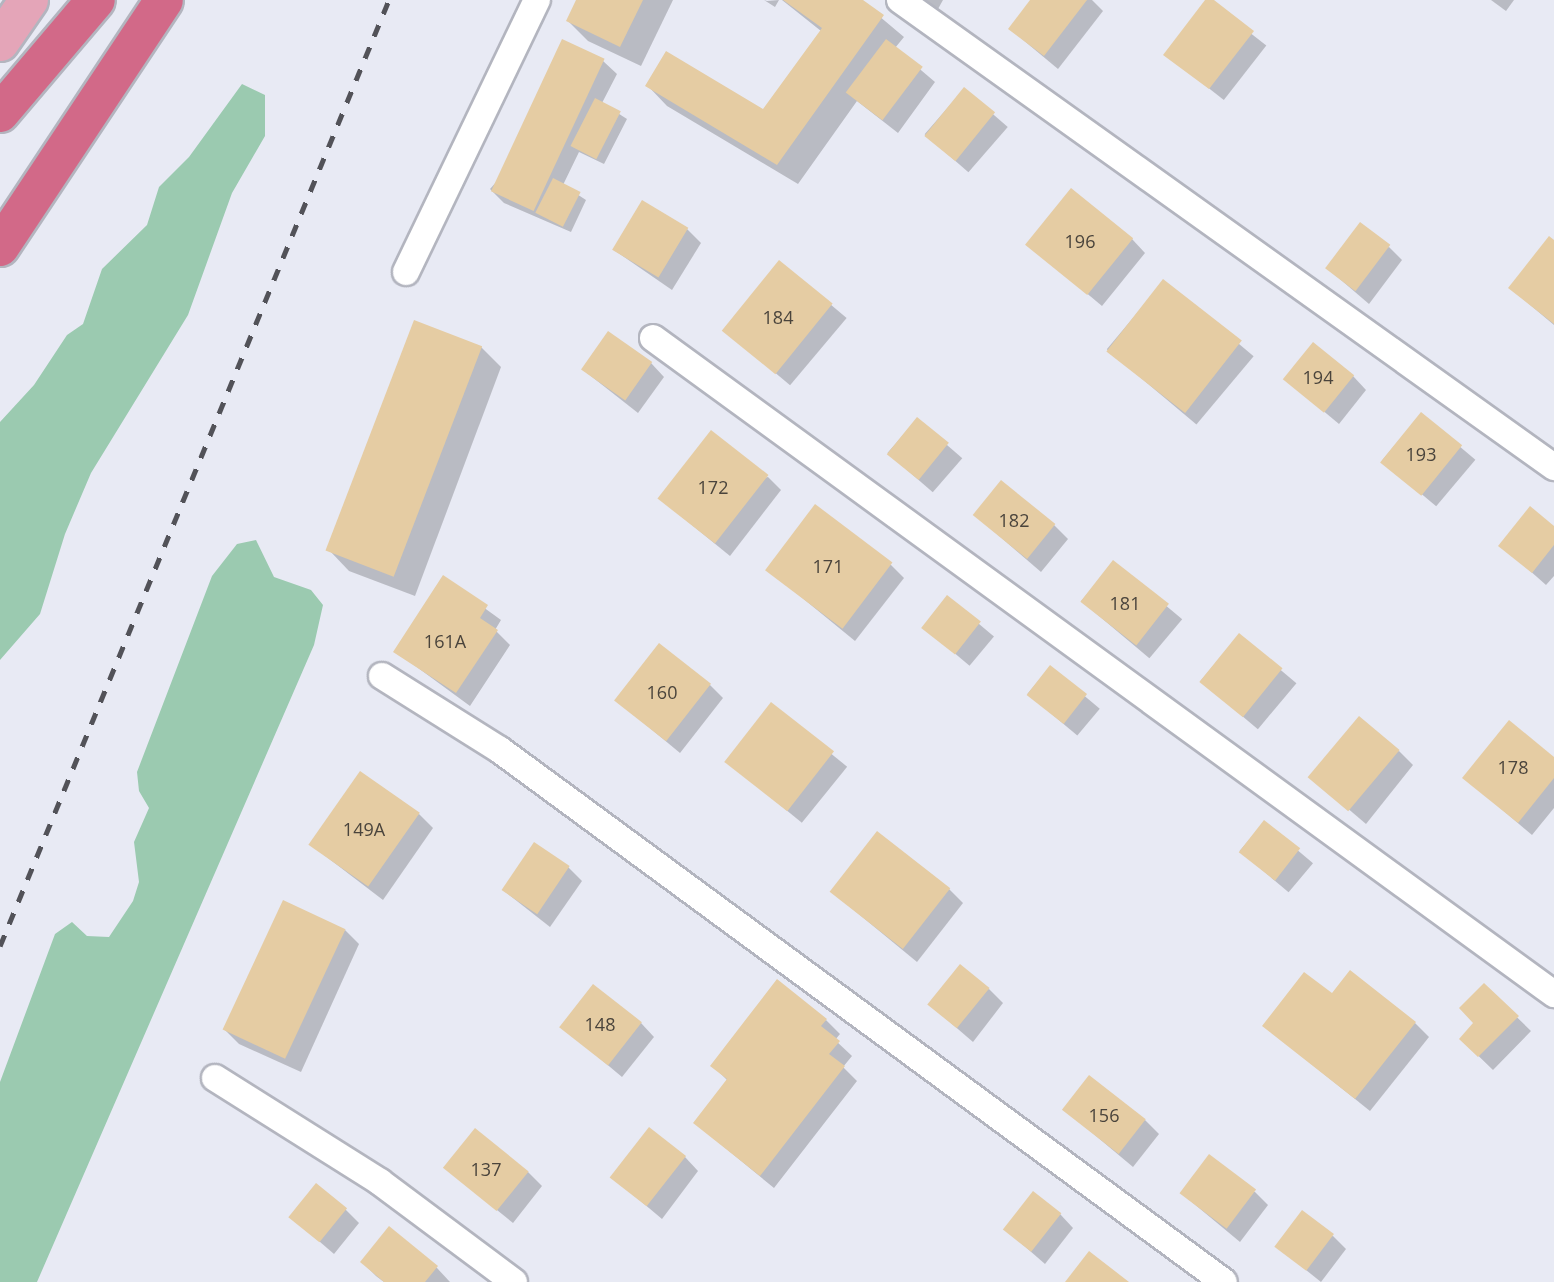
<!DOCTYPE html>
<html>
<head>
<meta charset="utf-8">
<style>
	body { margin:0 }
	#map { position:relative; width:1554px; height:1282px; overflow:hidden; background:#e8eaf4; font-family:"Open Sans",sans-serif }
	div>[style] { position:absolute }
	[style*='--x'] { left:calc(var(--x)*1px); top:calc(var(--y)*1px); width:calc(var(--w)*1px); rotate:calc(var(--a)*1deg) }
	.forest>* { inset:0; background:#9bcab0 }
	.shadow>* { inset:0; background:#0003; transform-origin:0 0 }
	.building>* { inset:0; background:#e5cca3; transform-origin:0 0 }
	.roads { filter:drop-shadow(2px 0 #b3b5bf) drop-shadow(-2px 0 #b3b5bf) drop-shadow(0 2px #b3b5bf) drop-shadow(0 -2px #b3b5bf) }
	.lane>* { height:26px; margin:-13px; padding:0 13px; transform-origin:13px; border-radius:13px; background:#fff }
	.primary>* { height:38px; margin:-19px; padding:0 19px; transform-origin:19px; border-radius:19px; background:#e4a5b8 }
	.highway>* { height:38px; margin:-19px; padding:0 19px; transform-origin:19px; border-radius:19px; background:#d26988 }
	.rail>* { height:5px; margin-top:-2.5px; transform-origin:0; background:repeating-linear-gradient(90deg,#525258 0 12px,transparent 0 24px) }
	span { translate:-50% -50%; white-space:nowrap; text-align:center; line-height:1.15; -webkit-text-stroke:5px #fff; paint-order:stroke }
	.number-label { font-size:18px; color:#4a443c }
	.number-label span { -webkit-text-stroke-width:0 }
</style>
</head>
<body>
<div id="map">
	<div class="forest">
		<div style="clip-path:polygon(242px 84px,265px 95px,265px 136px,232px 193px,188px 315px,91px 473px,65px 534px,40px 614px,0 660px,0 422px,34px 385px,67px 335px,83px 324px,102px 269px,147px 225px,159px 187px,189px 157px)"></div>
		<div style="clip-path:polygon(256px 540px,274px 577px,311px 590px,323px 605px,314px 645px,37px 1282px,0 1282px,0 1082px,55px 934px,72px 922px,87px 936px,109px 937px,133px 901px,139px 882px,134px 842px,149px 808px,139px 791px,137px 772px,212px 576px,237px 544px)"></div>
	</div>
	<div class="shadow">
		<div style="clip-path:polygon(578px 0,673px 0,641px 66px,588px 41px,568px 21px)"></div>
		<div style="clip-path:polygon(764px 0,767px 1px,779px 0,775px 7px)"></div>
		<div style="clip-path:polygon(782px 0,860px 0,904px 37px,895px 48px,935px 82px,898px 133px,857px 101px,798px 184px,667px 106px,647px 85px,764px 111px,821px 31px)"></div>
		<div style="clip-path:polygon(925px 0,943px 0,938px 9px)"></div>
		<div style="clip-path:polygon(1032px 0,1092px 0,1103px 11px,1058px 69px,1010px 29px)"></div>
		<div style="left:1208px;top:0;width:74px;height:69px;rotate:38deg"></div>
		<div style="clip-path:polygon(1491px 0,1514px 0,1506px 11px)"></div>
		<div style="clip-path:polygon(603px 61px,617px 74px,602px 103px,627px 119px,604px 164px,579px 152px,563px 185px,586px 200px,571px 232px,504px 203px,490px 189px)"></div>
		<div style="left:964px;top:89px;width:58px;height:60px;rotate:41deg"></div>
		<div style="clip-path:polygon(687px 229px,701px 243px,672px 290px,614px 250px)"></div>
		<div style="clip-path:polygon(1132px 239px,1145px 253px,1102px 306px,1029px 245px)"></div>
		<div style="clip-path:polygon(1554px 242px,1554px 325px,1510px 288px)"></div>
		<div style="clip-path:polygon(1389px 247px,1402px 260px,1369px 304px,1327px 268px)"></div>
		<div style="left:780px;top:262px;width:87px;height:88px;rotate:40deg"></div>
		<div style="left:1164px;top:281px;width:117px;height:89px;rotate:40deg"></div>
		<div style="clip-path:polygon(481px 347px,501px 367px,415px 596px,349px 571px,329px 550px)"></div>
		<div style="clip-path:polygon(651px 363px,664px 377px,638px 413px,582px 369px)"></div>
		<div style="clip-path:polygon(1353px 376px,1366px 390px,1339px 424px,1285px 379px)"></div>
		<div style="left:1421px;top:414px;width:71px;height:61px;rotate:40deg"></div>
		<div style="left:917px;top:419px;width:60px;height:45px;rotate:41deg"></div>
		<div style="clip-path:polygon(768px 477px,781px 490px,730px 556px,660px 499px)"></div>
		<div style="clip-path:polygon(975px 515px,1054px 525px,1068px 539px,1041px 572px)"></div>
		<div style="clip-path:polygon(1554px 528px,1554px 576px,1546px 585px,1501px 545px)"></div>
		<div style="left:1114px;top:562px;width:89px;height:51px;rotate:40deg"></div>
		<div style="clip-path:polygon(891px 565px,904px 578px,855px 641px,767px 569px)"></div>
		<div style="clip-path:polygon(443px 578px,501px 620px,495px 630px,510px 645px,470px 706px,395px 651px)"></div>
		<div style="left:948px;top:598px;width:60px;height:38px;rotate:40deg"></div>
		<div style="left:1239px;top:635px;width:75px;height:60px;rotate:40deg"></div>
		<div style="left:1050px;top:667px;width:65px;height:35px;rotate:40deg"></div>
		<div style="clip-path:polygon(709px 684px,723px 698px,680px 753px,616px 700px)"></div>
		<div style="left:771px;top:705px;width:98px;height:72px;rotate:39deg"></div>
		<div style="clip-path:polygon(1399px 751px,1413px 765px,1366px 824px,1312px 778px)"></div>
		<div style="clip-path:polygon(1554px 759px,1554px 808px,1532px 835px,1465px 778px)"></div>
		<div style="clip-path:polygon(419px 814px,433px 828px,383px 900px,311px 845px)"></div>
		<div style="left:1264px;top:822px;width:64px;height:38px;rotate:40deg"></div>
		<div style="clip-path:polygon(568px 867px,582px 881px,550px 927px,503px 890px)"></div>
		<div style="clip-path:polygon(949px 889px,963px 903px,917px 962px,832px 892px)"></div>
		<div style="clip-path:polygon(345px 930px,359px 944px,301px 1072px,239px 1044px,225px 1030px)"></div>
		<div style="clip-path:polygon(1484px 985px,1531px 1031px,1493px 1070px,1461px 1039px,1476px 1023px)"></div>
		<div style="clip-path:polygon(989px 989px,1003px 1003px,973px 1042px,930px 1005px)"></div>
		<div style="clip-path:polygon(1332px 995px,1415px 1023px,1429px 1037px,1370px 1111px,1264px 1026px)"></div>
		<div style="clip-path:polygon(826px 1020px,840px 1034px,835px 1040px,852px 1056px,843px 1067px,857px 1081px,774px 1188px,695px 1123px,728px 1081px,712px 1065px)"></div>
		<div style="clip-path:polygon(641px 1023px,654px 1037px,622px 1077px,561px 1026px)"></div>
		<div style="clip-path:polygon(1065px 1110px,1145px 1120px,1159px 1134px,1133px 1167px)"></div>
		<div style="clip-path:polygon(685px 1157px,698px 1171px,662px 1219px,612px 1177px)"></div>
		<div style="clip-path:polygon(445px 1168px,528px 1172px,542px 1186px,513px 1223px)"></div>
		<div style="clip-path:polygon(1255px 1192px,1268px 1205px,1240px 1242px,1181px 1193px)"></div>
		<div style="clip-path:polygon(345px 1209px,359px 1223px,334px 1254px,291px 1217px)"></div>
		<div style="clip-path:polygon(1060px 1214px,1073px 1228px,1045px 1264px,1005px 1229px)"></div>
		<div style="clip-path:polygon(389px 1229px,437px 1268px,450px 1282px,384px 1282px,376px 1276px,362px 1262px)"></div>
		<div style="clip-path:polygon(1333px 1236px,1346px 1249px,1321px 1282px,1276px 1246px)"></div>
	</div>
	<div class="building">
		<div style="clip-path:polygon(576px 0,643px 0,620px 47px,566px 21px)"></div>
		<div style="clip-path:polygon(783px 0,863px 0,884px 15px,777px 165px,645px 86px,666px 51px,763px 109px,822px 28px)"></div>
		<div style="clip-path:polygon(1030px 0,1087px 0,1044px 56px,1008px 29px)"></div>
		<div style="clip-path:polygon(1205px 0,1214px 0,1254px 31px,1209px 89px,1163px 55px)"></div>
		<div style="left:562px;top:39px;width:47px;height:168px;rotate:25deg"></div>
		<div style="left:886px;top:39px;width:46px;height:67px;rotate:37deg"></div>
		<div style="left:964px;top:87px;width:40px;height:63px;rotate:39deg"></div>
		<div style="left:595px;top:98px;width:29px;height:54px;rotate:27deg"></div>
		<div style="left:553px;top:178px;width:31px;height:39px;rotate:27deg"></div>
		<div style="left:1071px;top:188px;width:80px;height:73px;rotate:39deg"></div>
		<div style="left:642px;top:200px;width:54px;height:58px;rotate:31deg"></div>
		<div style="left:1360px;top:222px;width:38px;height:58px;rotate:37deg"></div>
		<div style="clip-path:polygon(1549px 236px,1554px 240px,1554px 324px,1508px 288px)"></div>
		<div style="left:779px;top:260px;width:69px;height:91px;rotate:39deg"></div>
		<div style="left:1163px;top:279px;width:100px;height:92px;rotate:38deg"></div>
		<div style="left:414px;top:320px;width:73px;height:247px;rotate:21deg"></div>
		<div style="left:608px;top:331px;width:54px;height:47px;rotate:35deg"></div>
		<div style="left:1313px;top:342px;width:53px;height:48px;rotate:39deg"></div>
		<div style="left:1421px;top:412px;width:53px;height:65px;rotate:39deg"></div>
		<div style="left:917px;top:417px;width:41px;height:48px;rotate:39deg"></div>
		<div style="left:711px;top:430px;width:73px;height:87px;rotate:38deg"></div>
		<div style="left:1001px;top:480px;width:70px;height:45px;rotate:39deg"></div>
		<div style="left:815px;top:504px;width:97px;height:83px;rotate:37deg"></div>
		<div style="clip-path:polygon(1530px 506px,1554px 526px,1554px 545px,1532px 573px,1498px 546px)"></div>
		<div style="left:1113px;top:560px;width:71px;height:53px;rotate:38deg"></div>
		<div style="clip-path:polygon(443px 575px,488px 605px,480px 618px,498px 630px,456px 693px,393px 652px)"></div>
		<div style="left:947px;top:595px;width:43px;height:42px;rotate:38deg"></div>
		<div style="left:1239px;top:633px;width:56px;height:63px;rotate:39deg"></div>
		<div style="left:659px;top:643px;width:66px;height:73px;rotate:38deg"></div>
		<div style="left:1050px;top:665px;width:47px;height:38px;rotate:38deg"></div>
		<div style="left:771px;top:702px;width:80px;height:76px;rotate:38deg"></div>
		<div style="left:1359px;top:716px;width:53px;height:80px;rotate:40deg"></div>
		<div style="clip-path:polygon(1509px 720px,1554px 757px,1554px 778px,1518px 823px,1462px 778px)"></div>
		<div style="left:360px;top:771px;width:73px;height:90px;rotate:35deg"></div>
		<div style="left:1264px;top:820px;width:46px;height:41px;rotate:38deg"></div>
		<div style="left:877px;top:831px;width:93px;height:77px;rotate:38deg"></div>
		<div style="left:534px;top:842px;width:43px;height:58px;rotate:34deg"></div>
		<div style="left:283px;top:900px;width:69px;height:143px;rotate:25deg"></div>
		<div style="left:960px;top:964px;width:38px;height:52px;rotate:39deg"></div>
		<div style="clip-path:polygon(1350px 970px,1416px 1022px,1355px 1099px,1262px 1026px,1304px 972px,1332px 993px)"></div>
		<div style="clip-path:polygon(777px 979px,827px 1019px,821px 1026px,840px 1041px,829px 1054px,845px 1066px,760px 1176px,693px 1123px,727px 1079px,710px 1066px)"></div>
		<div style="clip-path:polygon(1484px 983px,1519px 1016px,1478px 1057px,1459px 1039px,1473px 1023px,1459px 1008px)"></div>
		<div style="left:593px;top:984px;width:62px;height:55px;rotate:38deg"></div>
		<div style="left:1089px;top:1075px;width:72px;height:44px;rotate:38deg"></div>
		<div style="left:649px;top:1127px;width:47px;height:64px;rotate:38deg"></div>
		<div style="left:475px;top:1128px;width:69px;height:51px;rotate:39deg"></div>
		<div style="left:1209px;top:1154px;width:59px;height:49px;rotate:37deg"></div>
		<div style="left:316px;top:1183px;width:40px;height:44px;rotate:39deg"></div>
		<div style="left:1033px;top:1191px;width:36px;height:49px;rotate:38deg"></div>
		<div style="left:1302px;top:1210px;width:40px;height:46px;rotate:37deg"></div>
		<div style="clip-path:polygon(389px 1226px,438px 1266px,425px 1282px,384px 1282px,360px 1262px)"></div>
		<div style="clip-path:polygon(1089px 1251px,1129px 1282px,1065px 1282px)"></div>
	</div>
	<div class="roads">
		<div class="lane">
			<div style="--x:900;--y:0;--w:804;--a:35.53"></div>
			<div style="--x:406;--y:272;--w:302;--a:-64.3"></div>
			<div style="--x:653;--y:338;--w:1115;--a:36.06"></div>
			<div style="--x:382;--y:676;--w:139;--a:32.1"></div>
			<div style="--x:500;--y:750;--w:898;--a:36.31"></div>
			<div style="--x:215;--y:1078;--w:195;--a:32.2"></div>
			<div style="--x:380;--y:1182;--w:167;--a:36.7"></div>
		</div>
		<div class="primary">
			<div style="--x:0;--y:42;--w:51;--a:-55.4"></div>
		</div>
		<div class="highway">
			<div style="--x:0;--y:113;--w:148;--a:-49.7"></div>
			<div style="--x:0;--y:247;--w:296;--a:-56.4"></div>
		</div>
	</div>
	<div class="rail">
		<div style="--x:0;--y:946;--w:1023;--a:-67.65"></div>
	</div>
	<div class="number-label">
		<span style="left:1080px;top:241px">196</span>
		<span style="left:778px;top:317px">184</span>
		<span style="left:1318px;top:377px">194</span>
		<span style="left:1421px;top:454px">193</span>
		<span style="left:713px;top:487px">172</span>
		<span style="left:1014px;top:520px">182</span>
		<span style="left:828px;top:566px">171</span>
		<span style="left:1125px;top:603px">181</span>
		<span style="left:445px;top:641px">161А</span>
		<span style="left:662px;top:692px">160</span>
		<span style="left:1513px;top:767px">178</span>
		<span style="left:364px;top:829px">149А</span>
		<span style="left:600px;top:1024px">148</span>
		<span style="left:1104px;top:1115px">156</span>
		<span style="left:486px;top:1169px">137</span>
	</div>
</div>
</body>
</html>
